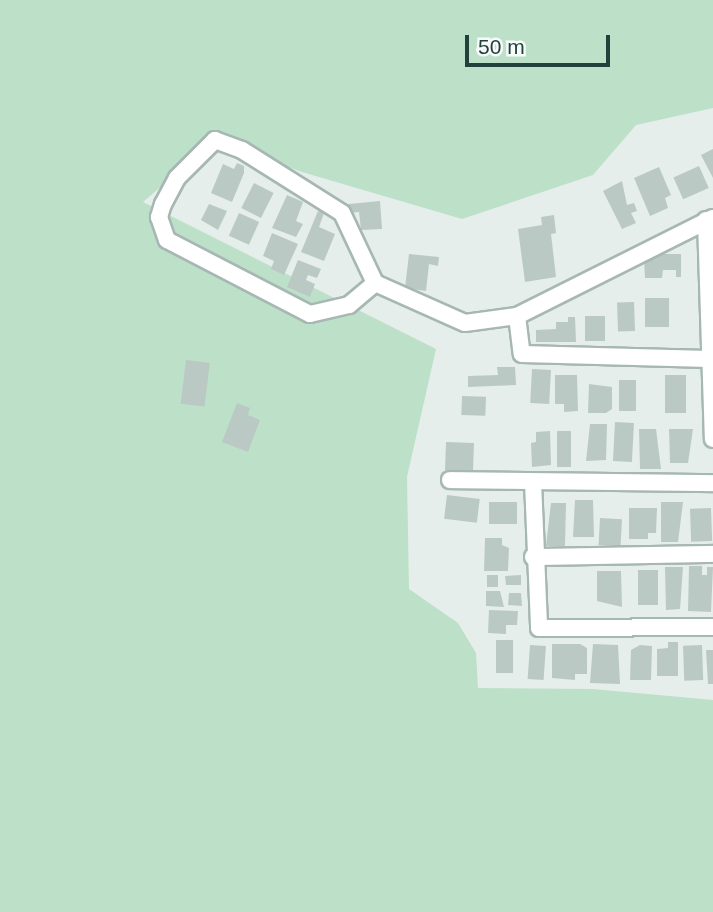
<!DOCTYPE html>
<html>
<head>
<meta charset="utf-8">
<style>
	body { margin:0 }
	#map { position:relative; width:713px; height:912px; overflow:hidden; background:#e5eeeb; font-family:Arial,sans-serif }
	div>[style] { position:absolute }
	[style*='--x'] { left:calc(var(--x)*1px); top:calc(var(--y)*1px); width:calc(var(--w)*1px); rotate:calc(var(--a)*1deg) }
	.green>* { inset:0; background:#bde0c9 }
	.building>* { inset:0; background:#bac9c4; transform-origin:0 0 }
	.roads { filter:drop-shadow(2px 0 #a7b7b3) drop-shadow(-2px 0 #a7b7b3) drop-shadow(0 2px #a7b7b3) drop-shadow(0 -2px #a7b7b3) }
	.minor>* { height:16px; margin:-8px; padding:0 8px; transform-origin:8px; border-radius:8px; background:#fff }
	span { translate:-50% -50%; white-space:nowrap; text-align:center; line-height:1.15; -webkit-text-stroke:6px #f6faf9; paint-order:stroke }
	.scale { position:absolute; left:465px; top:35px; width:145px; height:32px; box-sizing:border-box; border:4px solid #23413c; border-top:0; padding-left:9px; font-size:21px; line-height:24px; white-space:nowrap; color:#23413c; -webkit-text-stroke:5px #f6faf9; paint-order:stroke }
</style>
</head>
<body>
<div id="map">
	<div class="green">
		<div style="clip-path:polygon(0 0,713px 0,713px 108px,636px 125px,593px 175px,462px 219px,302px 172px,215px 140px,143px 202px,436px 349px,407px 477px,409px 589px,458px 623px,476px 653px,478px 688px,593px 689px,713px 700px,713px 912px,0 912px)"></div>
	</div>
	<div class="building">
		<div style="clip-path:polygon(713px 149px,713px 178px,701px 155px)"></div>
		<div style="clip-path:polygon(237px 163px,244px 166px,244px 173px,232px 202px,211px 193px,223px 164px,234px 169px)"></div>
		<div style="left:699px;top:166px;width:24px;height:28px;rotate:66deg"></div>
		<div style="clip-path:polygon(659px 167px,671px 195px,665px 198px,668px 208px,650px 216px,634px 178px)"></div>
		<div style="clip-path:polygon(622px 181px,627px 205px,634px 203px,637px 211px,631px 213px,636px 223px,622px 229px,603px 191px)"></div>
		<div style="left:254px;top:183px;width:22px;height:28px;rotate:27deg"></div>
		<div style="clip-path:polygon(287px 195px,303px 202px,296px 221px,303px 224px,296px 237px,272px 228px)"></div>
		<div style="clip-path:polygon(380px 201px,382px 229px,361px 230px,359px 212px,349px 213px,349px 204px)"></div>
		<div style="clip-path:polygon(209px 204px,227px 211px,218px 230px,201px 220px)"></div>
		<div style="clip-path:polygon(318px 211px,324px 213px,319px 227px,335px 234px,324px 261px,301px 252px)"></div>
		<div style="left:239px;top:213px;width:22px;height:25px;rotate:24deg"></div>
		<div style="clip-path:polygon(554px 215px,556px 233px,551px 234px,556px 277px,525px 282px,518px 229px,542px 225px,541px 217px)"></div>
		<div style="clip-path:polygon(272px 233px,298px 244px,284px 275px,271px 269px,274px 261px,263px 256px)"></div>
		<div style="clip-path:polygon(409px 254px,439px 257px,438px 266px,429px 264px,426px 291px,405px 288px)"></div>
		<div style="clip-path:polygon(658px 254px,681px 254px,681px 277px,676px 277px,676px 270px,663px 270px,662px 278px,645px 278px,644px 258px)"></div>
		<div style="clip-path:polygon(298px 260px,321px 269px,317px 278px,308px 275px,306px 280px,315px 284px,310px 297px,287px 287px)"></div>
		<div style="left:645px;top:298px;width:24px;height:29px"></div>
		<div style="left:634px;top:302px;width:29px;height:17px;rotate:88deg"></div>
		<div style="left:585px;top:316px;width:20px;height:25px"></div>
		<div style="clip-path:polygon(568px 317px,575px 317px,576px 342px,536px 342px,536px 330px,556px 329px,556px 322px,568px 322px)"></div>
		<div style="left:186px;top:360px;width:24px;height:44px;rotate:7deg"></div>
		<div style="clip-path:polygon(497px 367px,515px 367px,516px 385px,468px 387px,468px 376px,498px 375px)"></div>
		<div style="left:532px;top:369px;width:19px;height:34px;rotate:3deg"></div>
		<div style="clip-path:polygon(555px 375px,577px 375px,578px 411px,564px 412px,564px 404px,555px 404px)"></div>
		<div style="left:665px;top:375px;width:21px;height:38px"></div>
		<div style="left:619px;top:380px;width:17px;height:31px"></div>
		<div style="clip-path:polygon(589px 384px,612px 387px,612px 409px,606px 413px,588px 413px)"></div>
		<div style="left:462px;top:396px;width:24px;height:19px;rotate:2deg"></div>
		<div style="clip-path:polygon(237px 403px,250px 408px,248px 415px,260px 420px,248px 452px,222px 442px)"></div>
		<div style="left:615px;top:422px;width:19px;height:39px;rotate:3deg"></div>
		<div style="clip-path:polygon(590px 424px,607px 424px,606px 460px,586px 461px)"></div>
		<div style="clip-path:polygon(639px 429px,656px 429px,661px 469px,640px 469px)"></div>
		<div style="clip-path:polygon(669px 429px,693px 429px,688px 463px,670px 463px)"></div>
		<div style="clip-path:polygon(550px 431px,551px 465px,532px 467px,531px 443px,536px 442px,536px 432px)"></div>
		<div style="left:571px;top:431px;width:36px;height:14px;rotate:90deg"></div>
		<div style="left:446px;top:442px;width:28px;height:28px;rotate:2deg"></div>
		<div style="left:447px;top:495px;width:33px;height:24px;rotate:7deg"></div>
		<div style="clip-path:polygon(575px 500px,593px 500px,594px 537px,573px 537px)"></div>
		<div style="left:517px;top:502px;width:22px;height:28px;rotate:90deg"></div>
		<div style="clip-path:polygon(661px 502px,683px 502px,678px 542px,661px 542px)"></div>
		<div style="clip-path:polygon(551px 503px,566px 503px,565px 546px,546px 546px)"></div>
		<div style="clip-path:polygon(629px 508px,657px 508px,656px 533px,648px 533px,648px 539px,629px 539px)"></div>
		<div style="left:711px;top:508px;width:33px;height:21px;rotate:88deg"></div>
		<div style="left:600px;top:518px;width:22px;height:27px;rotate:3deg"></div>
		<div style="clip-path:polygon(485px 538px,502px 538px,502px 545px,509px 548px,508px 571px,484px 571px)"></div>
		<div style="clip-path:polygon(689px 566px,702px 566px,702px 575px,707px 575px,707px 567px,713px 567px,711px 612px,688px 611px)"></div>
		<div style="clip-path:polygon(665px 567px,683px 567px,680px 609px,666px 610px)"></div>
		<div style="left:638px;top:570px;width:20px;height:35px"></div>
		<div style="clip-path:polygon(597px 571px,621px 571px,622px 607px,597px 601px)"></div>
		<div style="left:487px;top:575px;width:11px;height:12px"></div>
		<div style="clip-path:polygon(521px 575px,521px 585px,506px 585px,505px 576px)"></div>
		<div style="clip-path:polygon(486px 591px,500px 591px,504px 607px,486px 606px)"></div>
		<div style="clip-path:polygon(509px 593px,521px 593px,522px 606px,508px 605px)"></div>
		<div style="clip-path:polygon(489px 610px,518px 611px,517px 625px,506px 625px,506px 634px,488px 633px)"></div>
		<div style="left:496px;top:640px;width:17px;height:33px"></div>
		<div style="clip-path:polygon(668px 642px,678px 642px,678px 676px,657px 676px,657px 649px,668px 648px)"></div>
		<div style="clip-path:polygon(552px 644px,580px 644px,587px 648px,587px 674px,575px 674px,575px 680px,552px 678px)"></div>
		<div style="clip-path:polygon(593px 644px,618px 645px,620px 684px,590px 683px)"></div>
		<div style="left:530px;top:645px;width:16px;height:34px;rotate:4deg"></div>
		<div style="clip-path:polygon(640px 645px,652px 646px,651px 680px,630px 680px,631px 650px)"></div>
		<div style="left:702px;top:645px;width:35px;height:19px;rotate:88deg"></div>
		<div style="clip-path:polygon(706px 650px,713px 650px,713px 684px,708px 684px)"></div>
	</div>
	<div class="roads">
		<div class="minor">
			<div style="--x:706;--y:220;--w:219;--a:88.2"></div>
			<div style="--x:375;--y:283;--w:77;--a:-115.2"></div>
			<div style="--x:342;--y:213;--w:118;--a:-147.8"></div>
			<div style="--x:242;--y:150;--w:29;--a:-160"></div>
			<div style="--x:215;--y:140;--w:54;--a:135"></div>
			<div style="--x:177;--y:178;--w:30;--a:118"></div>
			<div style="--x:163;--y:204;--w:14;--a:107"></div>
			<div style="--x:159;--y:217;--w:24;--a:71"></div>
			<div style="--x:167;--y:240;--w:161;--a:27.4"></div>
			<div style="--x:310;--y:314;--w:40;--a:-13"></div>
			<div style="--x:349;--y:305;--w:34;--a:-40"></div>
			<div style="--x:375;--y:283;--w:98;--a:24"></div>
			<div style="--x:465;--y:323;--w:52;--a:-7.7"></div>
			<div style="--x:517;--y:316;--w:219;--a:-26.6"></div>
			<div style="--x:517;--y:316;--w:38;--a:83"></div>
			<div style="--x:522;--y:354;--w:187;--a:1.5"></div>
			<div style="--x:450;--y:480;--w:263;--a:0.7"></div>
			<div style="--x:533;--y:482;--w:146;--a:87.6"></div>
			<div style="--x:539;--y:628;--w:174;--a:-0.3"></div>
			<div style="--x:533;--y:557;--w:180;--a:-1"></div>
		</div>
	</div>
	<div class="scale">50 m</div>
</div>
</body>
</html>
